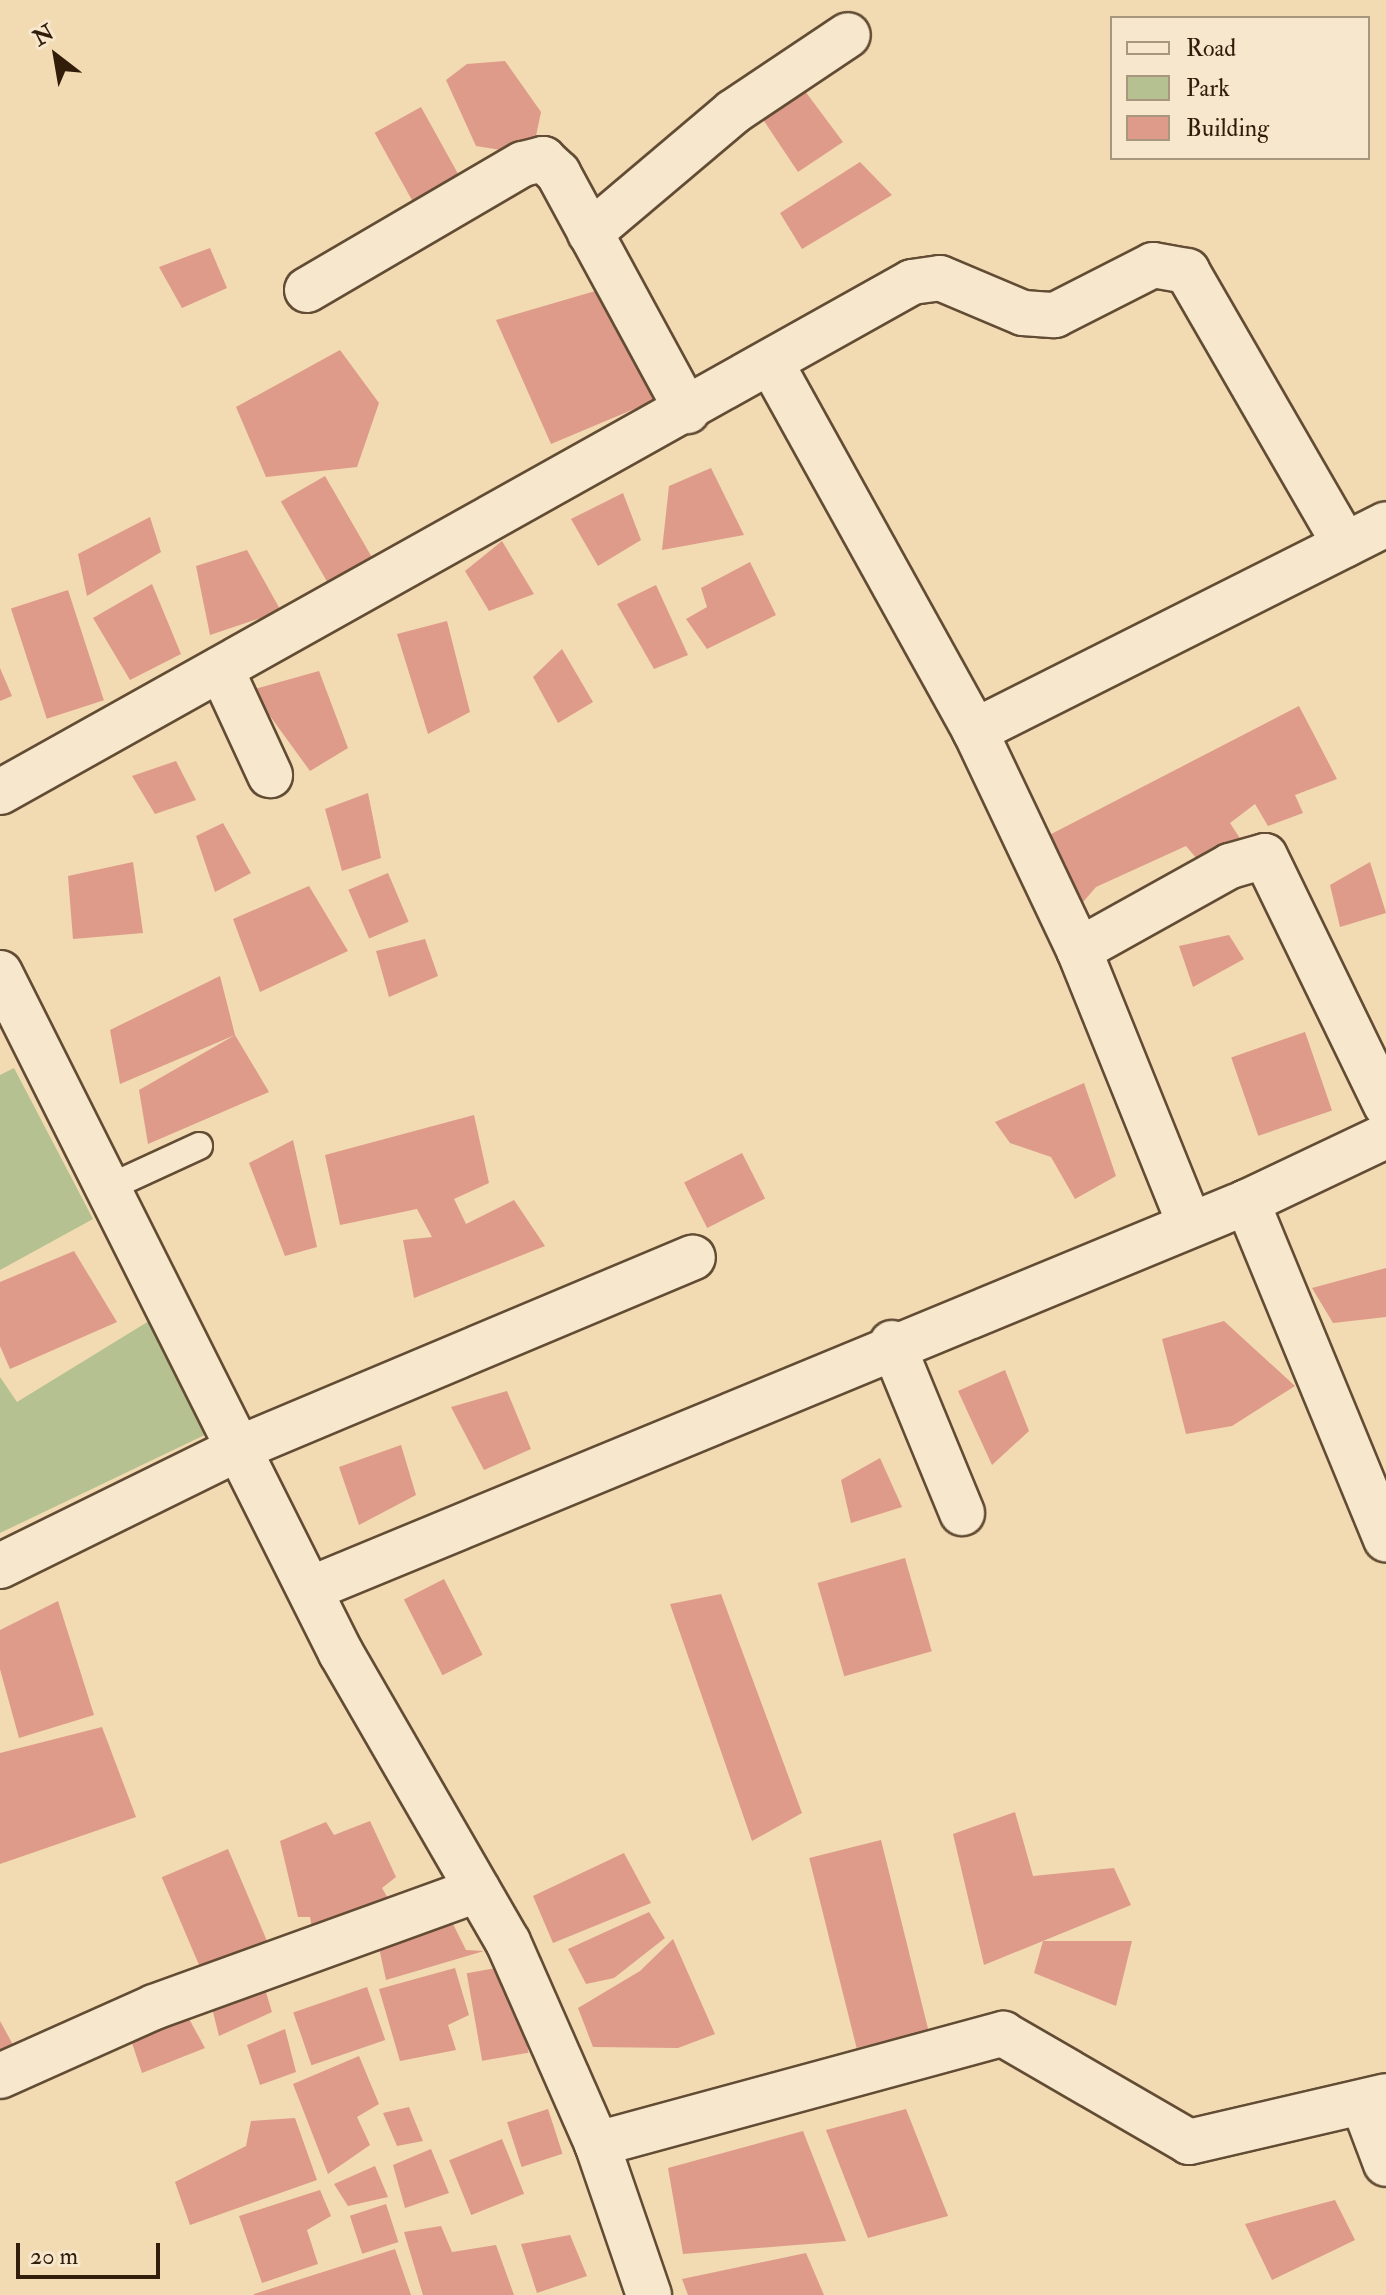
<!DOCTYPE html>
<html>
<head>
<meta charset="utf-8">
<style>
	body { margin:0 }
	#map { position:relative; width:1386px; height:2295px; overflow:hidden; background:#f2dab2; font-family:"IM FELL Double Pica",serif }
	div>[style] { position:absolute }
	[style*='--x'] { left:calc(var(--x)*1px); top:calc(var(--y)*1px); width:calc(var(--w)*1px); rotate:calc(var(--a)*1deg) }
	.green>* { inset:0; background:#b5c190 }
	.building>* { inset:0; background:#de9b89; transform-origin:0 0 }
	.roads { filter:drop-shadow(2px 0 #624c34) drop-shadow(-2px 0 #624c34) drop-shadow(0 2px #624c34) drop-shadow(0 -2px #624c34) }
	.service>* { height:26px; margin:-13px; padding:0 13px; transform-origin:13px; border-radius:13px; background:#f7e7cd }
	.minor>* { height:44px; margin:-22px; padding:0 22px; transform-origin:22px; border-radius:22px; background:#f7e7cd }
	span { translate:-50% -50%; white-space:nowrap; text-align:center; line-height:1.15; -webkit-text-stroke:6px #f7e7cd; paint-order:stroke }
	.legend { position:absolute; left:1110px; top:16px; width:260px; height:144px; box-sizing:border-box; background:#f7e7cd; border:2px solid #a8967f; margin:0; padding:10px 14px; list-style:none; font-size:24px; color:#321d0a }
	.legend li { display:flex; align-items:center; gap:16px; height:40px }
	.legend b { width:40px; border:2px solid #a8967f }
	.north { position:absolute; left:16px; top:16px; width:80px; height:80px; -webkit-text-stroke:6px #f7e7cd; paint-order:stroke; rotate:329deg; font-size:22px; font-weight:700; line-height:32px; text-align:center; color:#321d0a }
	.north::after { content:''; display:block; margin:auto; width:28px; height:36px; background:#321d0a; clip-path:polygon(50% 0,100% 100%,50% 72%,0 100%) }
	.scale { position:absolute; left:16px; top:2243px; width:144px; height:36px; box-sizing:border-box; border:4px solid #321d0a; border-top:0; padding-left:10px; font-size:24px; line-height:28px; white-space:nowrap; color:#321d0a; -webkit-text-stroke:6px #f7e7cd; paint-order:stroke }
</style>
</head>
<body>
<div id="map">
	<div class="green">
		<div style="clip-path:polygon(14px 1068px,93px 1219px,0 1270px,0 1075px)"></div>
		<div style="clip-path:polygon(149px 1321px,213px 1431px,0 1533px,0 1377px,17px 1402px)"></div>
	</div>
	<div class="building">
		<div style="clip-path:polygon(505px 61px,541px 112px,532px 155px,476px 146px,446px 80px,467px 64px)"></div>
		<div style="clip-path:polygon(793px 75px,843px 142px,798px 172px,756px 109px)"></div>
		<div style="left:421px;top:107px;width:90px;height:53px;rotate:61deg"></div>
		<div style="clip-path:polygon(860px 162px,892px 195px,802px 249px,780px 213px)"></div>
		<div style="clip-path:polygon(210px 248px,227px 288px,182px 308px,159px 267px)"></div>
		<div style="clip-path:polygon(609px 287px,665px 396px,551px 444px,496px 320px)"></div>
		<div style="clip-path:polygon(340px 350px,379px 403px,357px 467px,266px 477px,236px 407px)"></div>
		<div style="clip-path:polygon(711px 468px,744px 535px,662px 550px,669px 486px)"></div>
		<div style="left:325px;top:476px;width:97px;height:51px;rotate:60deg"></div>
		<div style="clip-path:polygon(623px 493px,641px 540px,598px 566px,571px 519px)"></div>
		<div style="clip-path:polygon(150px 517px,161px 552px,87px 596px,78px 554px)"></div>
		<div style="clip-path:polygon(502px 541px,534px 594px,489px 611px,465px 571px)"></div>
		<div style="clip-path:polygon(247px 550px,281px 611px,210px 635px,196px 566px)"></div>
		<div style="clip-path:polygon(750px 562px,776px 615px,707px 649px,686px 619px,707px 607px,701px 588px)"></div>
		<div style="clip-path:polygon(152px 584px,181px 654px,130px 680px,93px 618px)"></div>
		<div style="clip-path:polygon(656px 585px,688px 655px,654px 669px,617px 604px)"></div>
		<div style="left:68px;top:590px;width:116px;height:60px;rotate:72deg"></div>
		<div style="clip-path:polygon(447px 621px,470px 712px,428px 734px,397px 634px)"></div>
		<div style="clip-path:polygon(562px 649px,593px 702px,558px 723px,533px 677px)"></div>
		<div style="clip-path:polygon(0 668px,12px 696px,0 701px)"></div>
		<div style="clip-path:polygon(319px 671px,348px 748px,310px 771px,251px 690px)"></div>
		<div style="clip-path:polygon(1299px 706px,1337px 779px,1295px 795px,1303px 813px,1268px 826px,1255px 804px,1230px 823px,1245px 846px,1203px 866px,1186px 846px,1096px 887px,1077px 909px,1030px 845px)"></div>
		<div style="clip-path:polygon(176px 761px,196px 800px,155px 814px,132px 776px)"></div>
		<div style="clip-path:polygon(368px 793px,381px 858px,342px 871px,325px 809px)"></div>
		<div style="clip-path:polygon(223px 823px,251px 873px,215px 892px,196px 836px)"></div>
		<div style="clip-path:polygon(133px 862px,143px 933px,73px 939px,68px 876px)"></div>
		<div style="clip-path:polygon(1370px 862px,1386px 913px,1340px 927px,1330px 885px)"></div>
		<div style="left:388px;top:873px;width:53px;height:43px;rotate:67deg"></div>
		<div style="clip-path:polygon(309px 886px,348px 951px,260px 992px,233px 919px)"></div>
		<div style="clip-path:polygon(1229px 935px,1244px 959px,1193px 987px,1179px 946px)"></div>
		<div style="clip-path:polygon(425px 939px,438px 976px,389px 997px,376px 951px)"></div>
		<div style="clip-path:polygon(220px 976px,235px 1035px,269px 1092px,148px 1144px,139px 1090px,235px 1035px,120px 1084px,110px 1030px)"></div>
		<div style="left:1305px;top:1032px;width:83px;height:78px;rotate:71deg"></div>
		<div style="clip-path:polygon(1084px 1083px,1116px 1176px,1075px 1199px,1051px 1157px,1010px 1143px,995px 1122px)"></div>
		<div style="clip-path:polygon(474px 1115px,489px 1183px,454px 1199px,466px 1224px,514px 1200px,545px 1246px,414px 1298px,403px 1240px,432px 1237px,417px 1209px,340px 1225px,325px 1155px)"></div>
		<div style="clip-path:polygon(293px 1140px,317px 1247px,285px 1256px,249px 1163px)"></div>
		<div style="left:742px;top:1153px;width:51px;height:65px;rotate:63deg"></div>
		<div style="clip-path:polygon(74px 1251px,117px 1322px,10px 1369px,0 1346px,0 1282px)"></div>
		<div style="clip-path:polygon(1386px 1268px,1386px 1317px,1333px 1323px,1312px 1288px)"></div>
		<div style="clip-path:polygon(1224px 1321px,1295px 1386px,1232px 1426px,1186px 1434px,1162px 1339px)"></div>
		<div style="clip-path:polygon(1005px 1370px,1029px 1431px,992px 1465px,958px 1391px)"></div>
		<div style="clip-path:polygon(507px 1391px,531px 1449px,484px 1470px,451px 1407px)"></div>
		<div style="clip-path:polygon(401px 1445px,416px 1495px,359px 1525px,339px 1467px)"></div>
		<div style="clip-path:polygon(880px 1458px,902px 1507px,851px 1523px,841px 1480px)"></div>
		<div style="left:905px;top:1558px;width:97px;height:91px;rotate:74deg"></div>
		<div style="left:444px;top:1579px;width:85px;height:45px;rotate:63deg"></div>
		<div style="clip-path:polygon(721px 1594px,802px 1813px,752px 1841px,670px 1604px)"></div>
		<div style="clip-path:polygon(58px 1601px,94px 1715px,19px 1738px,0 1669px,0 1630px)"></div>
		<div style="clip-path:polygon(102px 1727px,136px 1817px,0 1864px,0 1753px)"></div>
		<div style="clip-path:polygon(1015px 1812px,1033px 1876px,1114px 1868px,1131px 1905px,984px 1965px,953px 1834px)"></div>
		<div style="clip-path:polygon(370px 1821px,396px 1877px,382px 1888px,393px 1907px,314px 1941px,310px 1917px,298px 1917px,280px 1841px,326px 1822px,334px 1835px)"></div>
		<div style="left:881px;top:1840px;width:196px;height:74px;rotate:76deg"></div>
		<div style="left:228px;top:1849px;width:105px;height:72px;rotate:67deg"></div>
		<div style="clip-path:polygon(624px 1853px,651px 1903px,553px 1943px,533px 1896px)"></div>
		<div style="clip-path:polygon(649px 1912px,665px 1938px,614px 1978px,586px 1984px,568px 1949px)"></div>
		<div style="clip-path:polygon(449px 1916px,466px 1950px,484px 1951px,386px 1980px,378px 1943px)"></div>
		<div style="clip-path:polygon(673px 1939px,715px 2034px,678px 2048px,593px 2047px,578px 2008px,640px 1971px)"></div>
		<div style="clip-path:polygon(1043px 1941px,1132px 1941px,1116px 2006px,1034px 1973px)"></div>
		<div style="left:513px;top:1965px;width:89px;height:47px;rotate:80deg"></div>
		<div style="clip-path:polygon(455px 1968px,469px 2015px,448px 2025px,456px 2050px,400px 2061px,379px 1989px)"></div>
		<div style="clip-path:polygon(261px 1976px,272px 2012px,219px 2036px,208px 1992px)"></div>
		<div style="left:367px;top:1987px;width:56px;height:78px;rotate:71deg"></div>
		<div style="clip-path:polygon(188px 2017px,205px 2048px,142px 2073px,129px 2034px)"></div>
		<div style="clip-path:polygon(0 2021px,17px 2052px,0 2059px)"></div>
		<div style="clip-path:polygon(285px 2029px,296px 2072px,260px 2085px,247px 2045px)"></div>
		<div style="clip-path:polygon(359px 2056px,379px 2104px,357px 2117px,370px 2145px,328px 2174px,293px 2084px)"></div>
		<div style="clip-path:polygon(409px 2107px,423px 2141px,397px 2146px,383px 2113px)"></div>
		<div style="left:548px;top:2109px;width:47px;height:43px;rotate:72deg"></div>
		<div style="clip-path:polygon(906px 2109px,948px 2216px,868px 2238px,826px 2130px)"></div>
		<div style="clip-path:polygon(295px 2118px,317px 2180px,190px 2225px,175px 2182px,246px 2146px,251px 2121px)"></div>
		<div style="clip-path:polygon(803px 2131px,846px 2241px,683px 2254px,668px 2168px)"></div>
		<div style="left:502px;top:2139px;width:59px;height:57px;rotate:68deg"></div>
		<div style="clip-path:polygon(431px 2149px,449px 2193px,405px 2208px,393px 2165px)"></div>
		<div style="clip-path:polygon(375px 2166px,388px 2197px,348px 2206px,334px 2184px)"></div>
		<div style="clip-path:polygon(320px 2190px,331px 2216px,307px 2230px,318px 2264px,262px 2283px,239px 2216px)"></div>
		<div style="clip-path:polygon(1335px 2200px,1355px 2240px,1272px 2280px,1245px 2224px)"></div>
		<div style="left:386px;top:2204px;width:40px;height:38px;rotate:72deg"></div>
		<div style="clip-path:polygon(441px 2226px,452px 2252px,496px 2245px,514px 2295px,423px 2295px,404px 2232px)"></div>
		<div style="clip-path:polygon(570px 2235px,587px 2276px,537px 2293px,521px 2244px)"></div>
		<div style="clip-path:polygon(395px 2249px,411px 2295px,254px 2295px,254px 2294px)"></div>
		<div style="clip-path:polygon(806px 2253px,824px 2295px,688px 2295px,682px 2279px)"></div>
	</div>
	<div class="roads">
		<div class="service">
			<div style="--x:110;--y:1187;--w:98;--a:-24.7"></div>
		</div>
		<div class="minor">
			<div style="--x:590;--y:233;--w:187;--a:-40.2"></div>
			<div style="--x:733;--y:112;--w:138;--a:-33.8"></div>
			<div style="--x:307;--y:290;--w:250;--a:-30.3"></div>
			<div style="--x:523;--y:164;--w:21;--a:-14"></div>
			<div style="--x:543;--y:159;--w:21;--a:43"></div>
			<div style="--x:558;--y:173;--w:271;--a:61.5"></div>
			<div style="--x:771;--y:363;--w:421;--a:61"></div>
			<div style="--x:975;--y:731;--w:242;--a:64.6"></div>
			<div style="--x:1079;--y:950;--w:293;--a:68"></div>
			<div style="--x:221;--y:669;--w:117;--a:65.2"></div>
			<div style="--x:975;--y:731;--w:460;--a:-26.7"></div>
			<div style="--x:0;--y:792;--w:1045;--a:-29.21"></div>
			<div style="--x:912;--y:282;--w:28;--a:-8"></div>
			<div style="--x:940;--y:278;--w:90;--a:22.9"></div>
			<div style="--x:1023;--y:313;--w:32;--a:4"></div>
			<div style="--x:1055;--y:315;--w:110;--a:-27"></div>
			<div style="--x:1153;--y:265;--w:35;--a:10"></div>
			<div style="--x:1187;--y:271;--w:316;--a:60"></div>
			<div style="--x:1079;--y:950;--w:173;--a:-29.1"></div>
			<div style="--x:1230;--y:866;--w:36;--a:-16"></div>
			<div style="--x:1265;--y:856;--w:277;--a:64.1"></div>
			<div style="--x:0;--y:973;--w:761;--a:63.37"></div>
			<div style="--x:341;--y:1653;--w:334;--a:60"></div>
			<div style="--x:508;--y:1942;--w:221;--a:66.2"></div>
			<div style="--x:597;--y:2144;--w:160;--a:71"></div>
			<div style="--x:1247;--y:1202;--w:365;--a:67.6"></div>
			<div style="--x:892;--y:1343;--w:184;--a:67.6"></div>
			<div style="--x:0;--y:1566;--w:270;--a:-26.2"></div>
			<div style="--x:242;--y:1447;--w:489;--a:-22.8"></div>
			<div style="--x:310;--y:1589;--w:1014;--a:-22.44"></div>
			<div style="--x:1247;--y:1202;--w:154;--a:-25.4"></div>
			<div style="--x:0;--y:2076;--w:169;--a:-24.1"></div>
			<div style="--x:154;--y:2007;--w:344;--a:-19.9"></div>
			<div style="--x:1363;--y:2103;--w:65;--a:69.3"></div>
			<div style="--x:597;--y:2144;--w:421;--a:-15.2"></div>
			<div style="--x:1003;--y:2034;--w:215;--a:30.1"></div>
			<div style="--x:1189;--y:2142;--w:202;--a:-13.1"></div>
		</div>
	</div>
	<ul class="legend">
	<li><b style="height:10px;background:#f7e7cd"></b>Road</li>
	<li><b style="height:22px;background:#b5c190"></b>Park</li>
	<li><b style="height:22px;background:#de9b89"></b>Building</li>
	</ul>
	<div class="north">N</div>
	<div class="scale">20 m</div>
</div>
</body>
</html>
